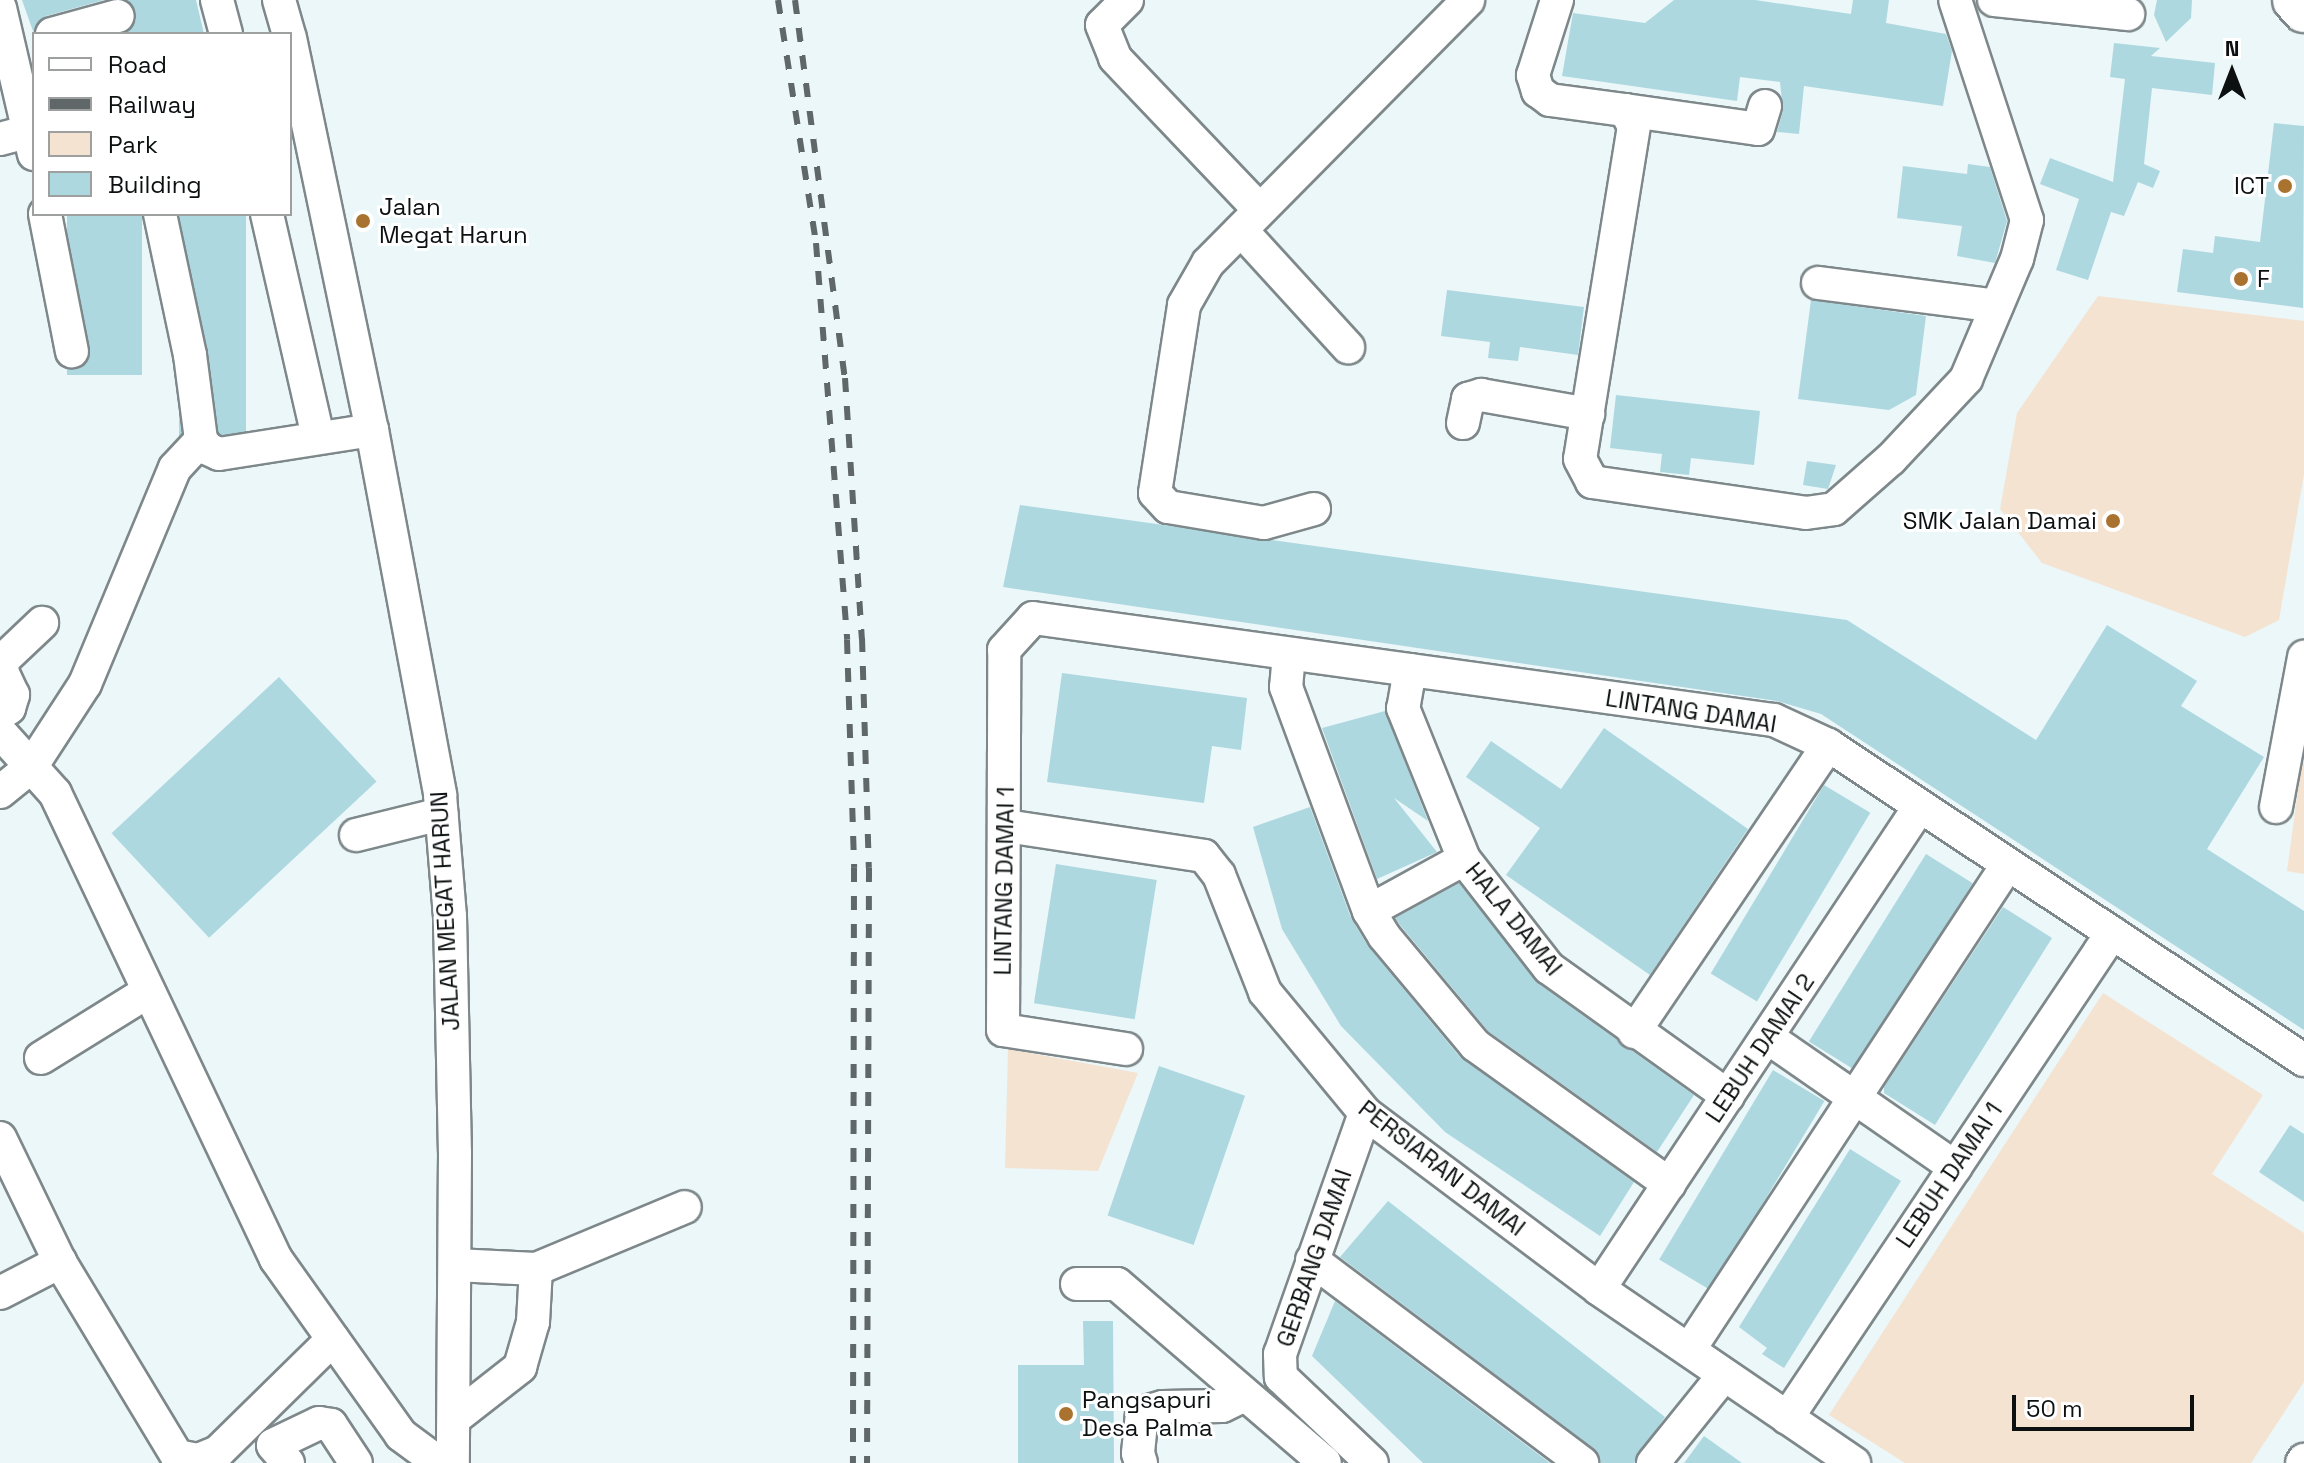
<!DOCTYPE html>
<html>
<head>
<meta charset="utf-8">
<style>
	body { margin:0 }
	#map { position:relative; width:2304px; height:1463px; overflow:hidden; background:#ebf7f9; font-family:"Space Grotesk",sans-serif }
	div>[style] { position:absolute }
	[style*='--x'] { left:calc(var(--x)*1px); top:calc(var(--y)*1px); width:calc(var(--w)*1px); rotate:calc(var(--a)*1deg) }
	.green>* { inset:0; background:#f5e3d2 }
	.building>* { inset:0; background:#aed8e0; transform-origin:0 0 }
	.roads { filter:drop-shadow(2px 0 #7e888a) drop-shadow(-2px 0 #7e888a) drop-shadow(0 2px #7e888a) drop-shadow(0 -2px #7e888a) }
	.minor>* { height:32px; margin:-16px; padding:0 16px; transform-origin:16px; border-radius:16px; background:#fff }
	.major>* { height:42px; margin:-21px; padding:0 21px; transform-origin:21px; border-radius:21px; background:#fff }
	.rail>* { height:6px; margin-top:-3px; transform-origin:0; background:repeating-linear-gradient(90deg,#606768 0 14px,transparent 0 28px) }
	.dots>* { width:22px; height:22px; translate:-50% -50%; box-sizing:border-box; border:4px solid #fff; border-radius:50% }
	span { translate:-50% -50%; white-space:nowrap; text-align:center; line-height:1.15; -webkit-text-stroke:6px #fff; paint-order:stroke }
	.poi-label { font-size:24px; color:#0c1010 }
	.right { translate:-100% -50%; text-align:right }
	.left { translate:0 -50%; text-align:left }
	.street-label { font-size:24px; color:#0c1010 }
	.legend { position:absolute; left:32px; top:32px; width:260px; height:184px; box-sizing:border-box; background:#fff; border:2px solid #9e9f9f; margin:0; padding:10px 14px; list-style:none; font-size:24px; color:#0c1010 }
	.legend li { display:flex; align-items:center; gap:16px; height:40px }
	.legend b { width:40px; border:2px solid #9e9f9f }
	.north { position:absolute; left:2192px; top:32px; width:80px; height:80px; -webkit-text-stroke:6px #fff; paint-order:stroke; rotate:0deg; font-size:22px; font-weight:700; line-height:32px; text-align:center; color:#0c1010 }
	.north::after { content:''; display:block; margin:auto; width:28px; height:36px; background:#0c1010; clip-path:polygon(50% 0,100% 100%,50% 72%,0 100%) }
	.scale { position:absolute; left:2012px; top:1395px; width:182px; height:36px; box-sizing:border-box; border:4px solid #0c1010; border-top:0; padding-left:10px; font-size:24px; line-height:28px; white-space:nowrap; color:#0c1010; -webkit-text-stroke:6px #fff; paint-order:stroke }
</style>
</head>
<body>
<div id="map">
	<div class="green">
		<div style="clip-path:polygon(2098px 296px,2304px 321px,2304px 474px,2279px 620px,2245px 637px,2042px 563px,2000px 509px,2017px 413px)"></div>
		<div style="clip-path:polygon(2302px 760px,2304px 760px,2304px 874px,2287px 871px)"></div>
		<div style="clip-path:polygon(2103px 993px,2263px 1095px,2212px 1174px,2304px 1233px,2304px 1382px,2251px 1463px,1905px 1463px,1829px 1415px)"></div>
		<div style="clip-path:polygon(1008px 1049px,1138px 1073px,1098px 1171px,1005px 1168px)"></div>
	</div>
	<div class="building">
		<div style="clip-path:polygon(22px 0,104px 0,46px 16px,34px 34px)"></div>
		<div style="clip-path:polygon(127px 0,196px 0,204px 34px,124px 34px,136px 20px)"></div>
		<div style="clip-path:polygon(1674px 0,1755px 0,1851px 14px,1853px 0,1889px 0,1886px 23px,1946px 34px,1952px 51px,1943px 106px,1804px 86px,1799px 134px,1777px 132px,1783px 111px,1780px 82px,1740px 77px,1737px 101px,1562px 76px,1573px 13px,1645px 23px)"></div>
		<div style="clip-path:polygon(2157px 0,2192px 0,2191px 18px,2166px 42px,2154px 15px)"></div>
		<div style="clip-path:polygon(2114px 43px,2160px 48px,2151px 56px,2215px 63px,2212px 95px,2152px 88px,2144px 164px,2160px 171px,2153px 188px,2138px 182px,2124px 216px,2111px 212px,2088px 280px,2056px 270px,2079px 199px,2040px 184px,2050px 158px,2113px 182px,2125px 79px,2110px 77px)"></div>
		<div style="clip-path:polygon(2274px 123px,2304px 126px,2303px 308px,2177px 292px,2183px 249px,2213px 253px,2215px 236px,2260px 242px)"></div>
		<div style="clip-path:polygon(1968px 164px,1990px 167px,2007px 221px,1995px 263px,1957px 256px,1962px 226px,1897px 218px,1903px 166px,1967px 174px)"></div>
		<div style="left:67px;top:214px;width:75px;height:161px"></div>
		<div style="left:179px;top:214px;width:67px;height:224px"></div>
		<div style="clip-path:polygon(1447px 290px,1584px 307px,1578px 355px,1520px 347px,1518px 361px,1488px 358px,1490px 342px,1441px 336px)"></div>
		<div style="clip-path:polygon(1811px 300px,1926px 316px,1916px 395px,1889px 410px,1798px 399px)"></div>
		<div style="clip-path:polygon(1616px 395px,1760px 411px,1754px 465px,1691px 458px,1689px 475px,1660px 472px,1662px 454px,1610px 448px)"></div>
		<div style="clip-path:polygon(1807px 461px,1836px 465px,1828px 489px,1803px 485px)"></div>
		<div style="clip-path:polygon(1020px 505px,1847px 620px,2036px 740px,2107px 625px,2197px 681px,2181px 706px,2264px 757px,2207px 849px,2304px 911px,2304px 1030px,1821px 714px,1777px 701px,1003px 587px)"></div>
		<div style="clip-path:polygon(1062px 673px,1247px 698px,1241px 750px,1212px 746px,1204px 803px,1047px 782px)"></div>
		<div style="left:279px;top:677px;width:143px;height:229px;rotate:47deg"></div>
		<div style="clip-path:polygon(1385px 711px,1428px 821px,1394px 798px,1437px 852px,1377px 879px,1322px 728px)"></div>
		<div style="clip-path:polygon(1604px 728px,1748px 829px,1650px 975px,1506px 875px,1540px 828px,1466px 777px,1491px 741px,1561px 789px)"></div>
		<div style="left:1824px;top:785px;width:54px;height:220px;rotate:31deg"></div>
		<div style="clip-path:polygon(1310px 807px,1351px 918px,1368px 946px,1460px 1057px,1634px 1182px,1600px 1236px,1445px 1132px,1341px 1026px,1282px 929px,1253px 827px)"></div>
		<div style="left:1926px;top:854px;width:55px;height:221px;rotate:32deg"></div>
		<div style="left:1056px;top:864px;width:102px;height:141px;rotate:9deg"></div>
		<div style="clip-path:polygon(1459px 883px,1538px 983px,1694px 1095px,1657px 1152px,1488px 1031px,1400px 925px,1395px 918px)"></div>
		<div style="clip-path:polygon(2003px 907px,2052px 938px,1935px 1125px,1884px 1093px,1884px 1087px)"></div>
		<div style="left:1159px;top:1066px;width:91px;height:158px;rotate:19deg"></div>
		<div style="left:1773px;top:1070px;width:60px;height:221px;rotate:31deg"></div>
		<div style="clip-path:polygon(2290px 1125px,2304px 1134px,2304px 1202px,2259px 1172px)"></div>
		<div style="clip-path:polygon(1850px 1149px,1901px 1181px,1784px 1368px,1762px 1354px,1767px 1348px,1739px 1327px)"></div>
		<div style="clip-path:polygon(1388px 1201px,1665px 1417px,1634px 1463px,1601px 1463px,1593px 1448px,1340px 1257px)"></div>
		<div style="clip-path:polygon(1335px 1301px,1550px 1463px,1423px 1463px,1312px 1356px)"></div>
		<div style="clip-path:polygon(1083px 1321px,1113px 1321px,1114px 1463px,1018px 1463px,1018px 1365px,1084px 1365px)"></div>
		<div style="clip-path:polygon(1704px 1436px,1742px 1463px,1684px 1463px)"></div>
	</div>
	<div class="roads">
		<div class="minor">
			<div style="--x:217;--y:0;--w:35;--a:75"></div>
			<div style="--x:279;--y:0;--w:35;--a:74"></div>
			<div style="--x:1127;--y:0;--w:35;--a:135"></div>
			<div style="--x:1102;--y:25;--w:35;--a:68"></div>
			<div style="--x:1115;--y:58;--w:209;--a:46.4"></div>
			<div style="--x:1557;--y:0;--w:79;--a:107.7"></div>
			<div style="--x:1533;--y:75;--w:17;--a:73"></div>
			<div style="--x:1538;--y:91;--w:15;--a:37"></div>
			<div style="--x:1550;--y:100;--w:76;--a:7.6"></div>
			<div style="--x:1625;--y:110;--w:18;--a:61"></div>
			<div style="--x:1634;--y:126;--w:337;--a:99.2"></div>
			<div style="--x:1580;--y:459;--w:26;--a:62"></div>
			<div style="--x:1592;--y:482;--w:216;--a:8.2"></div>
			<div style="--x:1806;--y:513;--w:28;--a:-8"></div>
			<div style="--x:1834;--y:509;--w:76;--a:-41.3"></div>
			<div style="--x:1891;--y:459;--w:110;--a:-46.8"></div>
			<div style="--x:1966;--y:379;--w:130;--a:-67"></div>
			<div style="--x:2017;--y:259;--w:40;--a:-75.6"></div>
			<div style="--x:2027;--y:220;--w:231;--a:-108.1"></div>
			<div style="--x:1994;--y:0;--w:135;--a:6"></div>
			<div style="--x:0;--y:8;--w:150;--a:76.9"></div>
			<div style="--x:52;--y:34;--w:68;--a:-15.3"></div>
			<div style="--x:290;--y:38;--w:400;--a:78.2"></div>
			<div style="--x:372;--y:430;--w:371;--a:79.4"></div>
			<div style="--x:440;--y:795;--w:121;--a:85.3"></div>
			<div style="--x:450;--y:916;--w:237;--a:88.8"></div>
			<div style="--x:455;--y:1153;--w:310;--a:90.4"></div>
			<div style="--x:1625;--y:110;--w:134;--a:8.1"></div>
			<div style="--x:1758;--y:129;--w:24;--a:-73"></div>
			<div style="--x:0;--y:139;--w:31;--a:-15"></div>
			<div style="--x:45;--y:214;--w:140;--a:78.9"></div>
			<div style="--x:160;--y:214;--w:144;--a:78"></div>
			<div style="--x:190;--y:355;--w:86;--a:82.6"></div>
			<div style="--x:201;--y:440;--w:11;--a:52"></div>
			<div style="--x:208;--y:449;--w:12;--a:24"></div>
			<div style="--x:219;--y:454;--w:155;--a:-8.9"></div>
			<div style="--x:267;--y:214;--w:229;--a:77.1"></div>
			<div style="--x:1241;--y:230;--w:159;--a:47.6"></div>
			<div style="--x:1818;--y:283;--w:180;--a:7.3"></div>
			<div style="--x:1463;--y:423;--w:25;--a:-78"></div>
			<div style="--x:1468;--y:399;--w:14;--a:-17"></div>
			<div style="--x:1481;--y:395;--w:109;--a:10.1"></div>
			<div style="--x:1314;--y:509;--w:52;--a:164.4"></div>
			<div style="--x:1264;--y:523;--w:97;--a:-170.5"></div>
			<div style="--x:1168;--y:507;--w:19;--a:-133"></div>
			<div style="--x:1155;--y:493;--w:190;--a:-81.2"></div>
			<div style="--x:1184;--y:305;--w:48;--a:-60.3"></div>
			<div style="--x:1208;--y:263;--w:370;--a:-45.3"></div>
			<div style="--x:1289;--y:654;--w:33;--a:95"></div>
			<div style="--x:1286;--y:687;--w:239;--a:69.7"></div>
			<div style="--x:1369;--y:911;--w:29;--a:59"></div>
			<div style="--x:1384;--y:936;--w:142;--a:50.1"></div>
			<div style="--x:1475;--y:1045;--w:239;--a:35.6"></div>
			<div style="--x:1410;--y:670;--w:39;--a:100"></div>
			<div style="--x:1403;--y:708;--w:163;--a:68"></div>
			<div style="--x:1464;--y:859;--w:138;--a:52.1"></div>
			<div style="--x:1549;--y:968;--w:220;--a:35.6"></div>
			<div style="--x:0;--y:714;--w:11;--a:-34"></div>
			<div style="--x:9;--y:708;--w:14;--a:-73"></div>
			<div style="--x:13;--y:695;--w:26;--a:-115"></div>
			<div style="--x:2;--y:671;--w:11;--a:-85"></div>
			<div style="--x:3;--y:660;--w:54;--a:-43.5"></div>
			<div style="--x:0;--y:732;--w:82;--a:48"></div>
			<div style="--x:55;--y:793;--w:516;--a:64.63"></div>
			<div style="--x:276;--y:1259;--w:216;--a:54.6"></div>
			<div style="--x:401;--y:1435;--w:47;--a:36.4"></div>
			<div style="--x:0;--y:792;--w:40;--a:-39"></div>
			<div style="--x:31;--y:767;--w:99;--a:-57"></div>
			<div style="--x:85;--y:684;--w:234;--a:-67.4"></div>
			<div style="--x:175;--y:468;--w:38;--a:-47"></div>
			<div style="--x:2276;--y:807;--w:153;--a:-79.4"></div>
			<div style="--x:1006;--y:826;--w:200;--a:8.6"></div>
			<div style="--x:1204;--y:856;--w:24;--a:52"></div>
			<div style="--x:1219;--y:875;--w:126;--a:68.5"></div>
			<div style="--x:1265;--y:992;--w:157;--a:50.4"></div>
			<div style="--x:1365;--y:1113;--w:293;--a:36.9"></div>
			<div style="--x:1599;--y:1289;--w:309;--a:34.3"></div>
			<div style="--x:356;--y:835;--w:88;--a:-13.9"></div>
			<div style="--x:1369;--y:911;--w:108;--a:-28.7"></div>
			<div style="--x:1634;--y:1032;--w:346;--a:-55.9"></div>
			<div style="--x:1767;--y:1037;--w:229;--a:34.7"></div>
			<div style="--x:1126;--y:1049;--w:124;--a:-171.2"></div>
			<div style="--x:1003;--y:1030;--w:380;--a:-89.8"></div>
			<div style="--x:1004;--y:650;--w:43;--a:-47.8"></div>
			<div style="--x:1033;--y:618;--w:748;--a:7.84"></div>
			<div style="--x:1774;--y:720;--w:60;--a:24.8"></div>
			<div style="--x:1828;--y:745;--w:571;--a:33.5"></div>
			<div style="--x:41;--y:1058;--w:123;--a:-31.8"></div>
			<div style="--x:1365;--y:1113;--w:256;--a:109.4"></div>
			<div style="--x:1280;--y:1354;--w:23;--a:88"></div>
			<div style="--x:1281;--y:1377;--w:125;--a:43.4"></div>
			<div style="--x:0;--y:1138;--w:138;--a:64.2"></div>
			<div style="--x:60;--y:1262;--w:227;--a:58.9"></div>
			<div style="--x:177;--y:1456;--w:21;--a:11"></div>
			<div style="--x:198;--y:1460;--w:22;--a:-22"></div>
			<div style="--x:218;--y:1452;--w:161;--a:-44.5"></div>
			<div style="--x:1312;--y:1260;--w:338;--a:36.9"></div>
			<div style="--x:455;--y:1265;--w:81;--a:2.8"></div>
			<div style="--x:1077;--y:1284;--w:40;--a:0"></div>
			<div style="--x:1117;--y:1284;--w:274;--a:40.7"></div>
			<div style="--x:1599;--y:1289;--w:580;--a:-56.39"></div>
			<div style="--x:0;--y:1293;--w:68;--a:-27.3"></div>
			<div style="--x:1689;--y:1350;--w:581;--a:-56.72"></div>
			<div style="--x:455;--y:1418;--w:83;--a:-38.1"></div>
			<div style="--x:520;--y:1367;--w:47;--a:-73.9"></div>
			<div style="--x:533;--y:1322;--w:53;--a:-86.8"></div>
			<div style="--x:536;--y:1269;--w:161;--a:-22.6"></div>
			<div style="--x:1787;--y:1418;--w:584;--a:-56.17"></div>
			<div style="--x:288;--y:1463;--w:23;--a:-130"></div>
			<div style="--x:273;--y:1445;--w:51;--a:-25.6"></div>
			<div style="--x:319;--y:1423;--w:12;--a:9"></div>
			<div style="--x:331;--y:1425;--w:45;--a:56.7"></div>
			<div style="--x:1141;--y:1463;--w:10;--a:-107"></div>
			<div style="--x:1138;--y:1453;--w:40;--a:-84.3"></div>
			<div style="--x:1142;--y:1413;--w:22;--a:-16"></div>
			<div style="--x:1163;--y:1407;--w:59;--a:-1"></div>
			<div style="--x:1222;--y:1406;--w:25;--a:-26"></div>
			<div style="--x:1653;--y:1463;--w:113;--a:-51.1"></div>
			<div style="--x:2302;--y:1463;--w:4;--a:-56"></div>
		</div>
		<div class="major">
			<div style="--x:2294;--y:0;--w:15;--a:48"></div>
		</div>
	</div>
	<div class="rail">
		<div style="--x:778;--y:0;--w:246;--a:81.1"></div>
		<div style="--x:816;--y:243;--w:398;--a:85.5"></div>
		<div style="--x:847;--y:640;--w:228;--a:88.2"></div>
		<div style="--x:854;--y:868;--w:595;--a:90.1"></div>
		<div style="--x:795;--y:0;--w:381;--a:82.5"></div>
		<div style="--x:845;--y:378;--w:261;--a:86.3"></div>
		<div style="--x:862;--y:638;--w:230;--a:88.3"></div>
		<div style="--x:869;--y:868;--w:595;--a:90.19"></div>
	</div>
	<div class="dots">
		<div style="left:2285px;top:186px;background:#aa722f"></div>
		<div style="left:363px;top:221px;background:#aa722f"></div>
		<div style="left:2241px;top:279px;background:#aa722f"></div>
		<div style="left:2113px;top:521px;background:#aa722f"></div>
		<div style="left:1066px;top:1414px;background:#aa722f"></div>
	</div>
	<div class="poi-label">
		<span class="right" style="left:2269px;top:186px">ICT</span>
		<span class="left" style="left:379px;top:221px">Jalan<br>Megat Harun</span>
		<span class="left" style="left:2257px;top:279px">F</span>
		<span class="right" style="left:2097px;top:521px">SMK Jalan Damai</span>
		<span class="left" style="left:1082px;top:1414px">Pangsapuri<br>Desa Palma</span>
	</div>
	<div class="street-label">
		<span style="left:1691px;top:711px;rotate:9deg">LINTANG DAMAI</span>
		<span style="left:1004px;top:881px;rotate:-89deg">LINTANG DAMAI 1</span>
		<span style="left:445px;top:911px;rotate:-93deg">JALAN MEGAT HARUN</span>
		<span style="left:1514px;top:919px;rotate:51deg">HALA DAMAI</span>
		<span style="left:1760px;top:1048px;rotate:-56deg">LEBUH DAMAI 2</span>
		<span style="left:1442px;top:1168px;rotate:38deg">PERSIARAN DAMAI</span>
		<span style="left:1949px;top:1175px;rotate:-56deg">LEBUH DAMAI 1</span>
		<span style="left:1314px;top:1258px;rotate:-71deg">GERBANG DAMAI</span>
	</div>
	<ul class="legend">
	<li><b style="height:10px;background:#fff"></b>Road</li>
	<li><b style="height:10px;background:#606768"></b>Railway</li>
	<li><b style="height:22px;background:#f5e3d2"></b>Park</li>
	<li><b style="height:22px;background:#aed8e0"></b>Building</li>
	</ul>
	<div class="north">N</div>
	<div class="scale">50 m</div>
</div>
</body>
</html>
